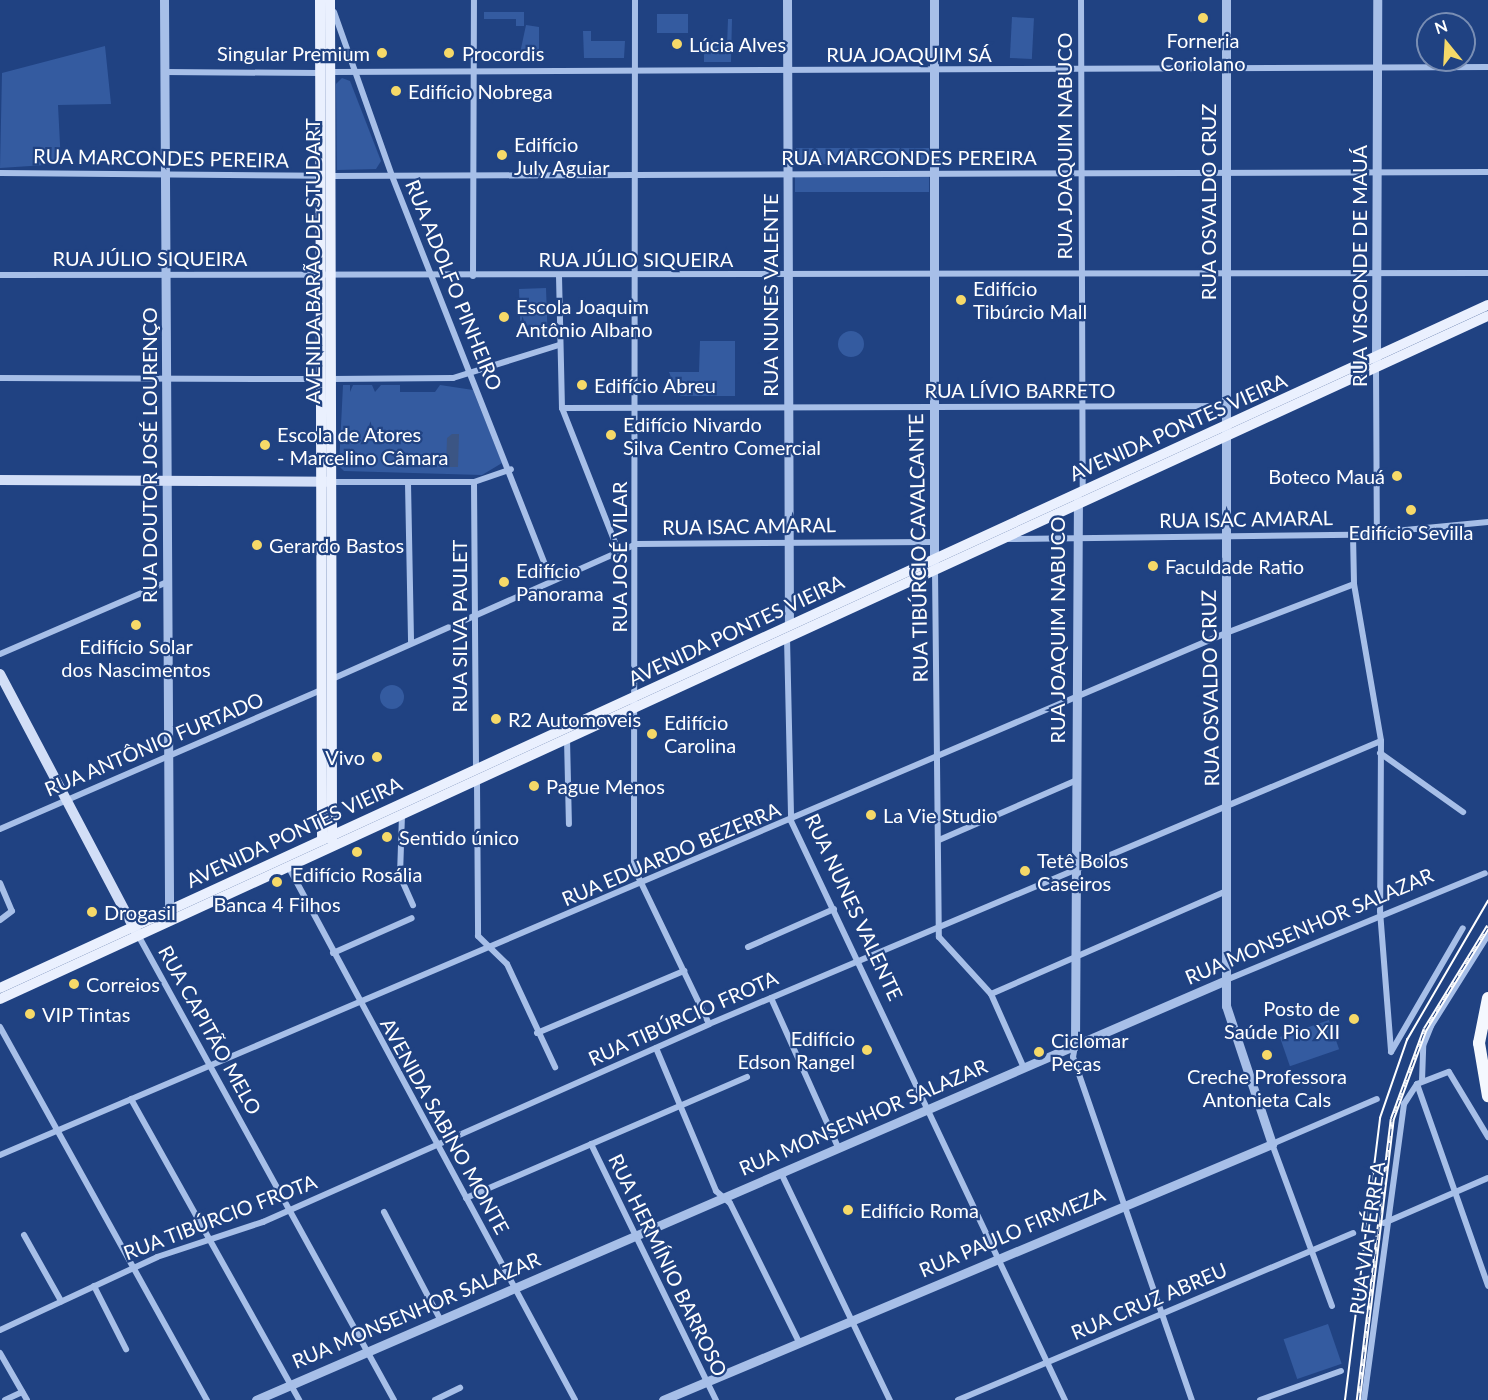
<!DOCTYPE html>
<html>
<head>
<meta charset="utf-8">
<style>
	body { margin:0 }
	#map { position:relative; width:1488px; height:1400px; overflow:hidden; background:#204282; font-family:Lato,sans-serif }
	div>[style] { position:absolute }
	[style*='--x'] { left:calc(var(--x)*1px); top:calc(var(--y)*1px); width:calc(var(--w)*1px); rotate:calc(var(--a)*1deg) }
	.green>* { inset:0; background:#345ba0; transform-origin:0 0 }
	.round { border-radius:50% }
	.water>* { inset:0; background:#3b5584 }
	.minor>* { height:6px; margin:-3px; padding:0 3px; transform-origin:3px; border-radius:3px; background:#a7bfe8 }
	.tertiary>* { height:9px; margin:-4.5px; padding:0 4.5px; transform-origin:4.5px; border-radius:4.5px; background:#a7bfe8 }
	.secondary>* { height:10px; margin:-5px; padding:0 5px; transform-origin:5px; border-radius:5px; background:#d2def7 }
	.primary>* { height:10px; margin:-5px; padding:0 5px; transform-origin:5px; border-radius:5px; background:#eaf0fe }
	.trunk>* { height:12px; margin:-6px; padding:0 6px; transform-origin:6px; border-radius:6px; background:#f4f8fe }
	.tram>* { height:1.5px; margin:-0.75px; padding:0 0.75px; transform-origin:0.75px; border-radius:0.75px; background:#fff }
	.rail>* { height:4.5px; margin-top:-2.25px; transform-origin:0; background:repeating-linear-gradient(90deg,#204282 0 7px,#fff 0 14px); box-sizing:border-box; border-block:2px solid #fff }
	.dots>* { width:16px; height:16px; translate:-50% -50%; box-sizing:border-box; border:3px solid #204282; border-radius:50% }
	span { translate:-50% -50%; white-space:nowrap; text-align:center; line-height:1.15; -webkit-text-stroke:4.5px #204282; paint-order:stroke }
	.poi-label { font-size:20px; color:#fff }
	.left { translate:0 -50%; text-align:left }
	.right { translate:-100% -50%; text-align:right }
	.street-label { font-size:20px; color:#fff }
	.north { position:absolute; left:1416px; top:12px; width:60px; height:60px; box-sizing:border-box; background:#204282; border:2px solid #798eb4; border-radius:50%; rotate:342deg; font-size:16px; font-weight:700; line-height:24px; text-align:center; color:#fff }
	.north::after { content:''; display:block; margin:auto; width:21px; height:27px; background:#f6d968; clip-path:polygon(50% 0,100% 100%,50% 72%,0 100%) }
</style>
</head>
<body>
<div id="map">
	<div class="green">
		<div style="clip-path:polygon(484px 12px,524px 12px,524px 26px,516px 26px,516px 19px,484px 19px)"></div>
		<div style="left:657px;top:14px;width:31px;height:19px"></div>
		<div style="left:1012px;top:17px;width:22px;height:41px;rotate:3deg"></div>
		<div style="clip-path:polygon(728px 19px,732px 19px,731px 62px,704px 62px,704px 46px,727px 46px)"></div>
		<div style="clip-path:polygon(526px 25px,539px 27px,539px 58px,519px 58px)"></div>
		<div style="clip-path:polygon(583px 31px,591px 31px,591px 41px,625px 41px,624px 58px,584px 58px)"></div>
		<div style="clip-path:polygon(105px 46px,111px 104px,58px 105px,61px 164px,0 168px,2px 73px)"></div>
		<div style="clip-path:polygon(342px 78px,350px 81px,381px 161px,376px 169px,337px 170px,336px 84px)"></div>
		<div style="left:929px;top:148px;width:16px;height:133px;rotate:90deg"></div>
		<div style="left:929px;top:176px;width:16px;height:134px;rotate:90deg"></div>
		<div style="left:546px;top:288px;width:37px;height:27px;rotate:88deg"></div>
		<div class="round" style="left:838px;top:331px;width:26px;height:26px"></div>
		<div style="clip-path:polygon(700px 341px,735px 341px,735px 396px,681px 396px,669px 389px,669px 372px,699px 372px)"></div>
		<div style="clip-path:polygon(343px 385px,350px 385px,350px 392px,353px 385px,372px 385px,375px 392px,381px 385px,400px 385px,400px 392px,435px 392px,440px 385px,473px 390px,502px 463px,482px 475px,344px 471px,339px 466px)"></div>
		<div class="round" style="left:380px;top:685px;width:24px;height:24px"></div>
		<div style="left:1329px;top:1020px;width:31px;height:52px;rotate:71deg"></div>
		<div style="left:1328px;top:1324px;width:42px;height:47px;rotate:71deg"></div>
	</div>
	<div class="water">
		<div style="clip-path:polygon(452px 434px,459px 434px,458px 467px,446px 467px,447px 438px)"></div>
	</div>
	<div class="minor">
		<div style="--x:635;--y:0;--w:868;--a:90.07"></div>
		<div style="--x:634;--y:868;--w:173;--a:64.3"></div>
		<div style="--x:1081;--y:0;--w:490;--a:89.8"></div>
		<div style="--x:334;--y:12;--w:174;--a:70.5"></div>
		<div style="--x:392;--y:176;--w:434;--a:68.5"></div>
		<div style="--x:165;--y:72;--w:155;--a:0.4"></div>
		<div style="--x:330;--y:72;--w:1158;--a:-0.25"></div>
		<div style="--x:0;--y:173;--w:321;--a:0.5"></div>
		<div style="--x:330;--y:176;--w:1158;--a:-0.2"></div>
		<div style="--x:0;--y:275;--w:1488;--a:-0.08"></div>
		<div style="--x:473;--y:276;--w:276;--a:-89.8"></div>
		<div style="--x:559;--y:276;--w:132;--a:88.7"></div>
		<div style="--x:562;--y:408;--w:153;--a:68.5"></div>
		<div style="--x:1376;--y:367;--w:166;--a:89.7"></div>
		<div style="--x:0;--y:378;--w:321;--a:0.2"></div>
		<div style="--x:331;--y:379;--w:122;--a:-0.5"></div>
		<div style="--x:453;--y:378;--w:111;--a:-17.3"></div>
		<div style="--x:562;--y:408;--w:665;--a:-0.17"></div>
		<div style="--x:332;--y:482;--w:142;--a:0"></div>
		<div style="--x:474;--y:482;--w:39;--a:-19"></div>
		<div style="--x:474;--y:482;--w:287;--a:89.6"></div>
		<div style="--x:408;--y:483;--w:160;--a:88.9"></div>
		<div style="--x:1353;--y:535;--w:49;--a:88.8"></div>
		<div style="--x:1354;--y:584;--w:159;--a:80.2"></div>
		<div style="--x:1381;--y:741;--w:170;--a:90.3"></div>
		<div style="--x:1380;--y:911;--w:141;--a:85.5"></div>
		<div style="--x:1009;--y:539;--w:344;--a:-0.7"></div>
		<div style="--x:1353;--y:535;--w:136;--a:-5.5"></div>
		<div style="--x:935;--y:570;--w:367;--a:89.4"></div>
		<div style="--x:939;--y:937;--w:77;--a:47.6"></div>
		<div style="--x:991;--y:994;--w:81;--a:66"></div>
		<div style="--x:787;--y:638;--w:183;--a:88.7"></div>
		<div style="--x:791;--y:821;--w:641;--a:64.68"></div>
		<div style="--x:0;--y:654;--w:182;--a:-23.3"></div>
		<div style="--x:332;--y:679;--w:333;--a:-23.9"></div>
		<div style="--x:636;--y:544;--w:298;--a:-0.4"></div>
		<div style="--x:567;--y:739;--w:85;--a:88.7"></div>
		<div style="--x:1380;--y:753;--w:102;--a:35.4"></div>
		<div style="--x:477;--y:781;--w:155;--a:89.6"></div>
		<div style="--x:478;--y:936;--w:40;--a:44"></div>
		<div style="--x:507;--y:964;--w:114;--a:65"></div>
		<div style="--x:402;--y:815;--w:61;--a:91.9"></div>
		<div style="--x:400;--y:876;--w:32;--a:66"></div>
		<div style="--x:0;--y:829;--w:350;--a:-23.4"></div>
		<div style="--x:939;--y:840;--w:148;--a:-23.5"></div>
		<div style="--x:288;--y:866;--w:606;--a:61.74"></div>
		<div style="--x:0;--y:883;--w:30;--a:67"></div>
		<div style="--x:12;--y:911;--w:15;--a:143"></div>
		<div style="--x:138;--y:935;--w:531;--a:61.17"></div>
		<div style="--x:748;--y:947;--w:94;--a:-23.8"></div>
		<div style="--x:333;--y:953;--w:86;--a:-23.9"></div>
		<div style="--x:1226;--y:980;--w:280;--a:-22.4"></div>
		<div style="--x:991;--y:994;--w:257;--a:-23.6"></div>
		<div style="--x:771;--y:998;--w:163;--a:65.8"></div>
		<div style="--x:0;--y:1027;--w:427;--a:61"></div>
		<div style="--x:537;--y:1033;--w:160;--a:-22.9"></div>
		<div style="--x:1075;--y:1046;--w:11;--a:100"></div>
		<div style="--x:1073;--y:1057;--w:363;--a:70.9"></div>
		<div style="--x:656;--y:1048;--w:155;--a:67.2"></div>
		<div style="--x:716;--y:1191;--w:18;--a:41"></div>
		<div style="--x:730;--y:1203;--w:155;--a:63.6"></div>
		<div style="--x:1391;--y:1052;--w:143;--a:-59.9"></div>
		<div style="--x:1422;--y:1081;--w:35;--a:-88"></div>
		<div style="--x:1423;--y:1046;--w:22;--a:-68"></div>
		<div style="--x:1431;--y:1026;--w:107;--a:-57.9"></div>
		<div style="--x:1417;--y:1084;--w:214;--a:70.6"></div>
		<div style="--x:131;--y:1099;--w:345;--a:60.8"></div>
		<div style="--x:591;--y:1144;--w:285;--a:64"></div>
		<div style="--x:0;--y:1155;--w:1333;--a:-23.06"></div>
		<div style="--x:1226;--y:633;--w:137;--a:-20.9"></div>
		<div style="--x:781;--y:1173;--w:252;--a:64.4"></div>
		<div style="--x:466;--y:1198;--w:306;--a:-23.3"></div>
		<div style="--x:384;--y:1212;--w:121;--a:62.4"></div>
		<div style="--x:1384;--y:1223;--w:113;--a:-23.4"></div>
		<div style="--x:24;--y:1235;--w:76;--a:60.7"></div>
		<div style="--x:94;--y:1286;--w:71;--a:63.1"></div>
		<div style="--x:1332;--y:1306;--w:173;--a:-110.3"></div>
		<div style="--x:1272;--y:1144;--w:114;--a:-23.2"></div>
		<div style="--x:0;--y:1330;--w:173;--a:-24.9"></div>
		<div style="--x:157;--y:1257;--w:112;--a:-18.3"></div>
		<div style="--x:263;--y:1222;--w:488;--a:-23.9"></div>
		<div style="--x:709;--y:1024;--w:729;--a:-22.84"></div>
		<div style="--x:0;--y:1353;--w:54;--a:60.1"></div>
		<div style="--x:5;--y:1400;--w:19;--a:-25"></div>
		<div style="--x:435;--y:1400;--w:28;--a:-26"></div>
		<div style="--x:958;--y:1400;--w:429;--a:-22.9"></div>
		<div style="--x:1260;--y:1400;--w:86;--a:-19.7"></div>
		<div style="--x:1364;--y:1400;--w:299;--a:-82.3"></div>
		<div style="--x:1404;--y:1104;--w:24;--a:-57"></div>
		<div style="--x:1417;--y:1084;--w:34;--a:-21"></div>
		<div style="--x:1449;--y:1072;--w:76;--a:59"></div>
	</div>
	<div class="tertiary">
		<div style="--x:164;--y:0;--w:909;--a:89.68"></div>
		<div style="--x:787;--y:0;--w:625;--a:89.82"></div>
		<div style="--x:934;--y:0;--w:565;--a:90"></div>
		<div style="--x:1376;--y:361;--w:361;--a:-89.8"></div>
		<div style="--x:1075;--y:1046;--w:546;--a:-89.69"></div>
		<div style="--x:256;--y:1400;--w:1057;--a:-23.41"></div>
		<div style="--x:663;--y:1400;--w:661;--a:-22.8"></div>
		<div style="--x:1272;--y:1144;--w:145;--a:-108.4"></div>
		<div style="--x:1226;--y:1006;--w:1006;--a:-90"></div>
	</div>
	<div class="secondary">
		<div style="--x:0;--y:480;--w:330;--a:0.3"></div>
		<div style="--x:0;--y:674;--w:294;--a:62.2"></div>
	</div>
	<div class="primary">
		<div style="--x:320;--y:0;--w:840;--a:89.86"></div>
		<div style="--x:330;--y:0;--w:840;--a:89.86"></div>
		<div style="--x:0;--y:988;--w:1637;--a:-24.66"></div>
		<div style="--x:0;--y:999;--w:1637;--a:-24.66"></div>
	</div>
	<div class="trunk">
		<div style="--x:1488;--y:998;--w:46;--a:101.3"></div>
		<div style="--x:1479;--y:1043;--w:54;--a:80.4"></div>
	</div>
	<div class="tram">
		<div style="--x:1345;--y:1400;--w:284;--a:-82.9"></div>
		<div style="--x:1380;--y:1118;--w:83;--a:-70.9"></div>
		<div style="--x:1407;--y:1040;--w:161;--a:-59.8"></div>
	</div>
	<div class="rail">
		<div style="--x:1358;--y:1400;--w:283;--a:-83.1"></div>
		<div style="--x:1392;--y:1119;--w:96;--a:-69.9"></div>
		<div style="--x:1425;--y:1029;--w:121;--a:-58.5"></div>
	</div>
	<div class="dots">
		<div style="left:1203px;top:18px;background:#f6d968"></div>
		<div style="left:677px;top:44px;background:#f6d968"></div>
		<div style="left:382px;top:53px;background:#f6d968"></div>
		<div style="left:449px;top:53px;background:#f6d968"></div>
		<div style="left:396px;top:91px;background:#f6d968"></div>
		<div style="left:502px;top:155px;background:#f6d968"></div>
		<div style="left:961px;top:300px;background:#f6d968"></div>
		<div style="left:504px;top:317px;background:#f6d968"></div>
		<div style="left:582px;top:385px;background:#f6d968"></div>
		<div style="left:611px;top:435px;background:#f6d968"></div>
		<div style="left:265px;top:445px;background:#f6d968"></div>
		<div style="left:1397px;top:476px;background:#f6d968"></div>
		<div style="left:1411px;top:510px;background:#f6d968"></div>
		<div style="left:257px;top:545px;background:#f6d968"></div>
		<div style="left:1153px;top:566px;background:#f6d968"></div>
		<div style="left:504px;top:582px;background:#f6d968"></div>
		<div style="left:136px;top:625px;background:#f6d968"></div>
		<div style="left:496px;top:719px;background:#f6d968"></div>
		<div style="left:652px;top:734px;background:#f6d968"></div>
		<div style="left:377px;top:757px;background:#f6d968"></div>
		<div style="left:534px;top:786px;background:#f6d968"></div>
		<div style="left:871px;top:815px;background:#f6d968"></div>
		<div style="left:387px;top:837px;background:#f6d968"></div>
		<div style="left:357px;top:852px;background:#f6d968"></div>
		<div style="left:1025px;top:871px;background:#f6d968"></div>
		<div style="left:277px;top:882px;background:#f6d968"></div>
		<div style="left:92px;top:912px;background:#f6d968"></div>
		<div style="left:74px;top:984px;background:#f6d968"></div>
		<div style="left:30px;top:1014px;background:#f6d968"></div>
		<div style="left:1354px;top:1019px;background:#f6d968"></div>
		<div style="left:867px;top:1050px;background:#f6d968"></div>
		<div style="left:1039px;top:1052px;background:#f6d968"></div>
		<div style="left:1267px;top:1055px;background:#f6d968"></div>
		<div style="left:848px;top:1210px;background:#f6d968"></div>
	</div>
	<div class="poi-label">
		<span style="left:1203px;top:52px">Forneria<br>Coriolano</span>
		<span class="left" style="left:689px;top:44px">Lúcia Alves</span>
		<span class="right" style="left:370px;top:53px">Singular Premium</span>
		<span class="left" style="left:462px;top:53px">Procordis</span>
		<span class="left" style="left:408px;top:91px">Edifício Nobrega</span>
		<span class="left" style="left:514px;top:156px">Edifício<br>July Aguiar</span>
		<span class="left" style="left:973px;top:300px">Edifício<br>Tibúrcio Mall</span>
		<span class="left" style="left:516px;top:318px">Escola Joaquim<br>Antônio Albano</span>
		<span class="left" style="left:594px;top:385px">Edifício Abreu</span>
		<span class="left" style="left:623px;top:436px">Edifício Nivardo<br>Silva Centro Comercial</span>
		<span class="left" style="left:277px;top:446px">Escola de Atores<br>- Marcelino Câmara</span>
		<span class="right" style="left:1385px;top:476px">Boteco Mauá</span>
		<span style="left:1411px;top:532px">Edifício Sevilla</span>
		<span class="left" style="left:269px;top:545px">Gerardo Bastos</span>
		<span class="left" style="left:1165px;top:566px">Faculdade Ratio</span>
		<span class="left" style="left:516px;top:582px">Edifício<br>Panorama</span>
		<span style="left:136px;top:658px">Edifício Solar<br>dos Nascimentos</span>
		<span class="left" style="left:508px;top:719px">R2 Automoveis</span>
		<span class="left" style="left:664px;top:734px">Edifício<br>Carolina</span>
		<span class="right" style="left:365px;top:757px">Vivo</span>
		<span class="left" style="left:546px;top:786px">Pague Menos</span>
		<span class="left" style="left:883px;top:815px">La Vie Studio</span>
		<span class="left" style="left:399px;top:837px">Sentido único</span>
		<span class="left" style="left:1037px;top:872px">Tetê Bolos<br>Caseiros</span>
		<span style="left:357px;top:874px">Edifício Rosália</span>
		<span style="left:277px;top:904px">Banca 4 Filhos</span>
		<span class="left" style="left:104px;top:912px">Drogasil</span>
		<span class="left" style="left:86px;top:984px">Correios</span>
		<span class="right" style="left:1340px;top:1020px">Posto de<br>Saúde Pio XII</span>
		<span class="left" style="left:42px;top:1014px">VIP Tintas</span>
		<span class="right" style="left:855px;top:1050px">Edifício<br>Edson Rangel</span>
		<span class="left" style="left:1051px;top:1052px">Ciclomar<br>Peças</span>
		<span style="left:1267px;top:1088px">Creche Professora<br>Antonieta Cals</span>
		<span class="left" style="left:860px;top:1210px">Edifício Roma</span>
	</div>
	<div class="street-label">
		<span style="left:909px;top:54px">RUA JOAQUIM SÁ</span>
		<span style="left:1064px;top:146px;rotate:-90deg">RUA JOAQUIM NABUCO</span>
		<span style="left:909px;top:157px">RUA MARCONDES PEREIRA</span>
		<span style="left:161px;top:158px;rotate:1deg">RUA MARCONDES PEREIRA</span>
		<span style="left:1208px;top:202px;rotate:-90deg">RUA OSVALDO CRUZ</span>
		<span style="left:150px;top:258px">RUA JÚLIO SIQUEIRA</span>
		<span style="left:636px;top:259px">RUA JÚLIO SIQUEIRA</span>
		<span style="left:312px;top:261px;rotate:-90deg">AVENIDA BARÃO DE STUDART</span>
		<span style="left:1359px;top:266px;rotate:-90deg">RUA VISCONDE DE MAUÁ</span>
		<span style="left:454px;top:285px;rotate:68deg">RUA ADOLFO PINHEIRO</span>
		<span style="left:770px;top:295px;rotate:-90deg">RUA NUNES VALENTE</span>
		<span style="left:1020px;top:390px">RUA LÍVIO BARRETO</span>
		<span style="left:1178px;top:427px;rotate:-24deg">AVENIDA PONTES VIEIRA</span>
		<span style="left:149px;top:455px;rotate:-90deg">RUA DOUTOR JOSÉ LOURENÇO</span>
		<span style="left:1246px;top:519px;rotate:-1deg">RUA ISAC AMARAL</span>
		<span style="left:749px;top:526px;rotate:-1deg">RUA ISAC AMARAL</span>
		<span style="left:918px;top:548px;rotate:-91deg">RUA TIBÚRCIO CAVALCANTE</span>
		<span style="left:619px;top:557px;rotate:-90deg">RUA JOSÉ VILAR</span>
		<span style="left:459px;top:626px;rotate:-90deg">RUA SILVA PAULET</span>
		<span style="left:736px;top:630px;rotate:-25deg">AVENIDA PONTES VIEIRA</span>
		<span style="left:1057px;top:630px;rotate:-90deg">RUA JOAQUIM NABUCO</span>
		<span style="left:1210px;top:688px;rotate:-91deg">RUA OSVALDO CRUZ</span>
		<span style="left:154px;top:744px;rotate:-23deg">RUA ANTÔNIO FURTADO</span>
		<span style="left:294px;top:832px;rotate:-25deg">AVENIDA PONTES VIEIRA</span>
		<span style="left:671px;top:854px;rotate:-23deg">RUA EDUARDO BEZERRA</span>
		<span style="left:854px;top:907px;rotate:65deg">RUA NUNES VALENTE</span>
		<span style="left:1309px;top:926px;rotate:-23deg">RUA MONSENHOR SALAZAR</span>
		<span style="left:683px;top:1018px;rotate:-24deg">RUA TIBÚRCIO FROTA</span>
		<span style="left:210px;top:1030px;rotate:61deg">RUA CAPITÃO MELO</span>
		<span style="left:863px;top:1117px;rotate:-23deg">RUA MONSENHOR SALAZAR</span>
		<span style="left:445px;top:1126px;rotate:61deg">AVENIDA SABINO MONTE</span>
		<span style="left:220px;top:1217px;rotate:-21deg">RUA TIBÚRCIO FROTA</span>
		<span style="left:1012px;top:1232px;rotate:-23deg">RUA PAULO FIRMEZA</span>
		<span style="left:1367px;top:1238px;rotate:-82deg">RUA VIA FÉRREA</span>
		<span style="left:668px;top:1265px;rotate:64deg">RUA HERMÍNIO BARROSO</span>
		<span style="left:1149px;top:1301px;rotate:-23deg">RUA CRUZ ABREU</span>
		<span style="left:416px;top:1310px;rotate:-23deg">RUA MONSENHOR SALAZAR</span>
	</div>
	<div class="north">N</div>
</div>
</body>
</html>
